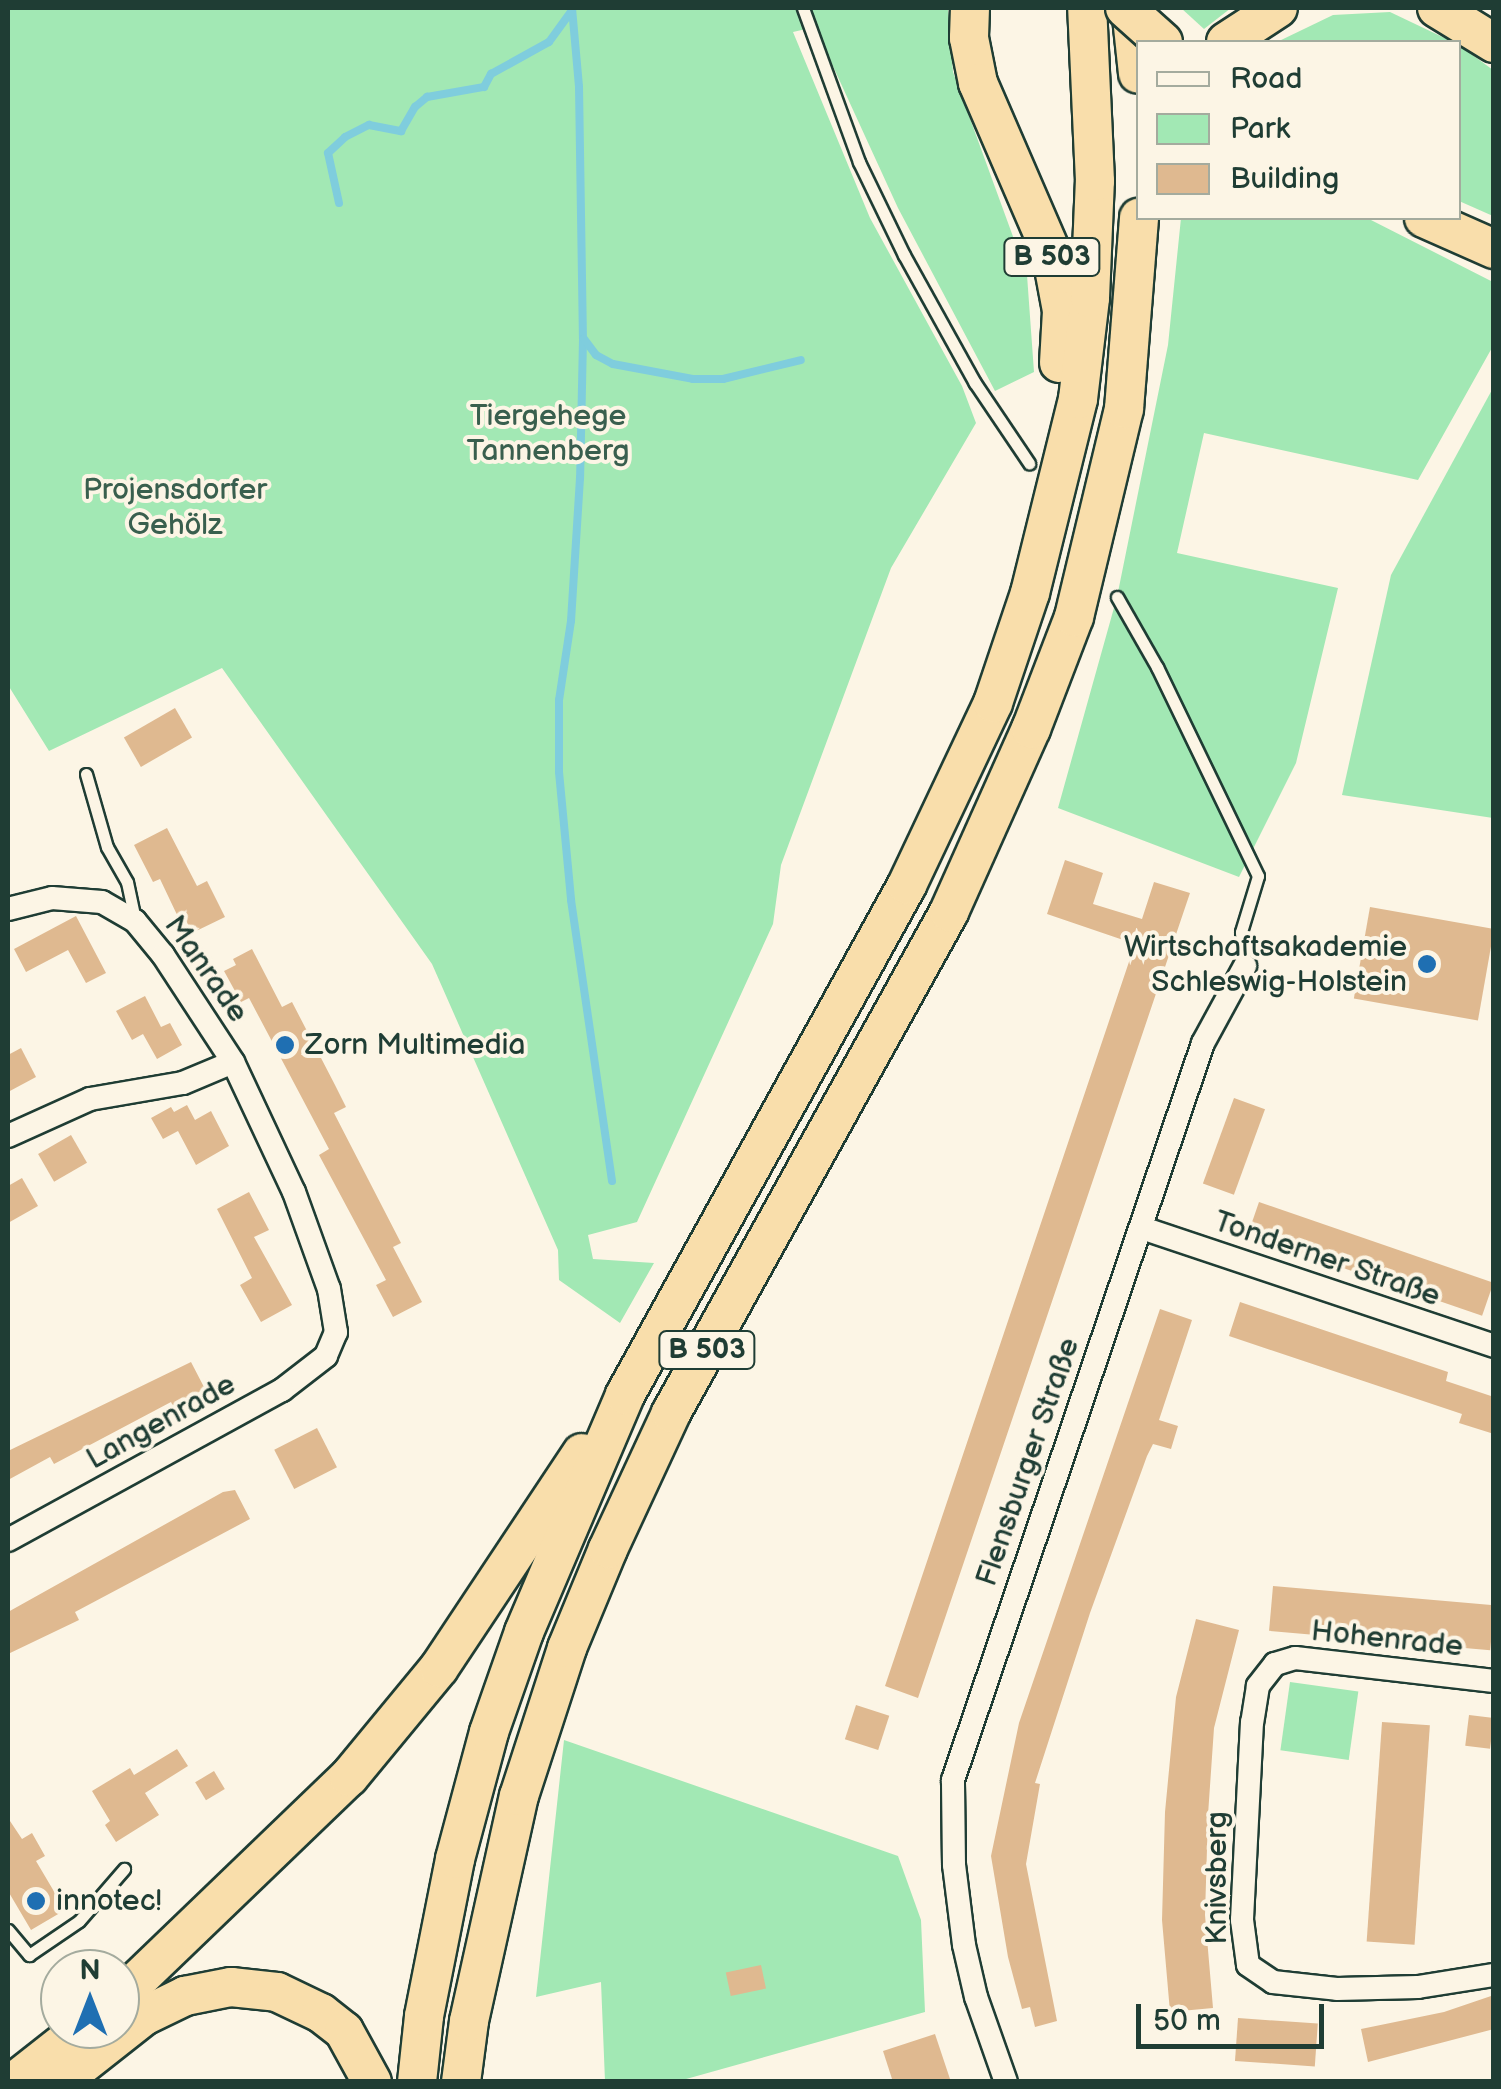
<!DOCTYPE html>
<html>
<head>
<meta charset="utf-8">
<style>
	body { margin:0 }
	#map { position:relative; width:1501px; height:2089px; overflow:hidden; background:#fcf5e5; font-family:"Balsamiq Sans",sans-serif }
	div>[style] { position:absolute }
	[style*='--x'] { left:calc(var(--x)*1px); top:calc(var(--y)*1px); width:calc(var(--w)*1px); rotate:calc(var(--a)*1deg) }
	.green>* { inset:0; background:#a2e8b4; transform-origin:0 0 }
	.stream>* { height:8px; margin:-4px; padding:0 4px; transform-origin:4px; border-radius:4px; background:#7fcddd }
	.building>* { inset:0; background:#dfb990; transform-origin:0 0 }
	.roads { filter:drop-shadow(2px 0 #1f3d34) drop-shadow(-2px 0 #1f3d34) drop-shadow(0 2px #1f3d34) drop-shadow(0 -2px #1f3d34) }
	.service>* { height:11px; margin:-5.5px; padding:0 5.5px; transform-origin:5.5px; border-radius:5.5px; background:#fcf5e5 }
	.minor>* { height:22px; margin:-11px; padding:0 11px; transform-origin:11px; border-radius:11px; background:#fcf5e5 }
	.trunk>* { height:38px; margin:-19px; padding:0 19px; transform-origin:19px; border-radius:19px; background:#f9deab }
	.bridges { filter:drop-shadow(2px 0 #1f3d34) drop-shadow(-2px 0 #1f3d34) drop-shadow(0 2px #1f3d34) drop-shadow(0 -2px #1f3d34) }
	.trunk-bridge>* { height:38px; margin:-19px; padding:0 19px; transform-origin:19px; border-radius:19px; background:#f9deab }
	.dots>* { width:28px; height:28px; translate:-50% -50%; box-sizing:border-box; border:5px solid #fcf5e5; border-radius:50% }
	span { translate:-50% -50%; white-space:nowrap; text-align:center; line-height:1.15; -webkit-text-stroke:8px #fcf5e5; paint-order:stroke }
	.shield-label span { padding:2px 8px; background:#fcf5e5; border:2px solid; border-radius:8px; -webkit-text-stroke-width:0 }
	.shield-label { font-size:28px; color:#1f3d34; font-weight:700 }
	.park-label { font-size:30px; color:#395f4e }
	.poi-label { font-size:30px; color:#1f3d34 }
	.right { translate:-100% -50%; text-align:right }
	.left { translate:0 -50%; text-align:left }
	.street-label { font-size:30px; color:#1f3d34 }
	.frame { position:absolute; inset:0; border:10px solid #1f3d34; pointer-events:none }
	.legend { position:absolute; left:1136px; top:40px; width:325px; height:180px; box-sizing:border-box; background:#fcf5e5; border:2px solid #a4ab9e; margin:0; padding:12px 18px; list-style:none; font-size:30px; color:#1f3d34 }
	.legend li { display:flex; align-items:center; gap:20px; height:50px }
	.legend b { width:50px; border:2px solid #a4ab9e }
	.north { position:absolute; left:40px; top:1949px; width:100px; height:100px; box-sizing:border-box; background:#fcf5e5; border:2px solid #a4ab9e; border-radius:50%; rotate:0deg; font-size:28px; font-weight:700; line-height:40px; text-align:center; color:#1f3d34 }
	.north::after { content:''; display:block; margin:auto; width:35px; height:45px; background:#1f6fb2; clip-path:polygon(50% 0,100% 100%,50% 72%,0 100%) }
	.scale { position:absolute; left:1136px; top:2004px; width:188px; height:45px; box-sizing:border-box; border:5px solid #1f3d34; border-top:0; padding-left:12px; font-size:30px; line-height:35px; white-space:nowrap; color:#1f3d34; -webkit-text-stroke:8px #fcf5e5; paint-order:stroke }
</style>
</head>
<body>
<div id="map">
	<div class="green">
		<div style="clip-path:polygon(8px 8px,948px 8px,953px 72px,1027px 275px,1034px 372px,995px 391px,898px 208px,815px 27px,793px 32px,870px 218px,962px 386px,976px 423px,891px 568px,781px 865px,773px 924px,637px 1222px,588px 1235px,593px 1259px,654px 1263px,620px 1323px,559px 1280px,558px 1250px,432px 964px,222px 668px,49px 751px,8px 685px)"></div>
		<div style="clip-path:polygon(1181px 8px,1231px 8px,1204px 29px)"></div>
		<div style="clip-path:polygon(1390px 12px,1453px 42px,1277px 42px,1333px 15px)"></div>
		<div style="clip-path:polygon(1459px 45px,1493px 70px,1493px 216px,1459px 201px)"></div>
		<div style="clip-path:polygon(1181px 218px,1367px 218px,1493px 282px,1493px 346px,1418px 480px,1204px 433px,1177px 553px,1338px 588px,1296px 763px,1239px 877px,1058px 808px,1117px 597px,1168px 345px)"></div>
		<div style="clip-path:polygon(1493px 388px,1493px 818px,1342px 795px,1391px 575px)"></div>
		<div style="left:1290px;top:1682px;width:69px;height:69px;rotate:8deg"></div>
		<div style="clip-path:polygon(564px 1740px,898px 1856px,921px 1920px,925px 2012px,679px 2081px,605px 2081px,601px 1982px,536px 1997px)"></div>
	</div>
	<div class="stream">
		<div style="--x:572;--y:8;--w:79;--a:84.9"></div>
		<div style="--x:579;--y:87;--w:252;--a:89.1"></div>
		<div style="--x:583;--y:339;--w:139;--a:91.2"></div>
		<div style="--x:580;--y:478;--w:143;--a:93.6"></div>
		<div style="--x:571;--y:621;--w:80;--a:98.6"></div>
		<div style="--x:559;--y:700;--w:72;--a:90"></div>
		<div style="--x:559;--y:772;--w:129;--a:84.6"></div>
		<div style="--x:571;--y:900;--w:284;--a:81.7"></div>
		<div style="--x:339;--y:203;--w:51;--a:-102.4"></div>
		<div style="--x:328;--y:153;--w:23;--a:-43"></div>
		<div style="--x:345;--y:137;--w:27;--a:-27"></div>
		<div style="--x:369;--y:125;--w:33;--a:11"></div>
		<div style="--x:401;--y:131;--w:28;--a:-60"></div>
		<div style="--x:415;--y:107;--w:16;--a:-40"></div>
		<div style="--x:427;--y:97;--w:58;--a:-10"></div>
		<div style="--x:484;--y:87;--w:15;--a:-62"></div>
		<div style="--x:491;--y:74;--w:66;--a:-28.9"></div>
		<div style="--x:549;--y:42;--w:39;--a:-54"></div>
		<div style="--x:584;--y:339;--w:20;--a:53"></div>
		<div style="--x:596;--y:355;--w:19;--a:28"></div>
		<div style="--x:613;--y:364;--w:81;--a:10.6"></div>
		<div style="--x:693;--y:379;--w:30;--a:0"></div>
		<div style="--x:723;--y:379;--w:80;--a:-13.7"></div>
	</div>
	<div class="building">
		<div style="left:175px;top:708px;width:34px;height:59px;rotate:60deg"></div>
		<div style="clip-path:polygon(167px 828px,197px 886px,207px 881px,225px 917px,192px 933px,184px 916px,179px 919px,160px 879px,153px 882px,134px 845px)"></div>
		<div style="clip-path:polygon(1065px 860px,1103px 873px,1093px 904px,1142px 919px,1154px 882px,1190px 893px,918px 1698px,885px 1686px,1135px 944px,1047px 914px)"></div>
		<div style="left:1370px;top:907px;width:126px;height:93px;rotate:10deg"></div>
		<div style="clip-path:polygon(76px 916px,106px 973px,86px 983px,68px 950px,26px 972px,14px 949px)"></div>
		<div style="clip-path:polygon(252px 949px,282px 1007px,292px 1002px,335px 1085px,346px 1107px,334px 1113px,401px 1243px,393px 1247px,422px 1302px,393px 1317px,376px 1285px,386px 1280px,319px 1155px,329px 1149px,249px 998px,241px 1002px,224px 971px,236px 965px,233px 959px)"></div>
		<div style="clip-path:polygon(145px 996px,161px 1027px,170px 1023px,182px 1045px,157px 1059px,143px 1034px,132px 1040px,116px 1011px)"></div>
		<div style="clip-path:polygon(21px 1048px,36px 1077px,8px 1092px,8px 1055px)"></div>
		<div style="left:1234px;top:1098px;width:33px;height:91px;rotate:20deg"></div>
		<div style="clip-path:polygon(187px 1105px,195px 1120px,211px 1111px,229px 1146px,196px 1165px,178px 1131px,163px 1139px,151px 1118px,171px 1107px,174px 1112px)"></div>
		<div style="left:71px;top:1135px;width:32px;height:38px;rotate:60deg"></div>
		<div style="clip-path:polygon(22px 1178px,38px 1206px,8px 1223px,8px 1186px)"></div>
		<div style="clip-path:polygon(249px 1192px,269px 1230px,254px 1237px,292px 1305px,261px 1322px,240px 1285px,252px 1278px,217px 1209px)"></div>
		<div style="left:1259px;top:1202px;width:248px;height:35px;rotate:19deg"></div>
		<div style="clip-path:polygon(1240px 1302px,1448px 1372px,1446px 1381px,1494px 1397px,1494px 1434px,1459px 1423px,1462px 1414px,1229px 1336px)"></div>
		<div style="clip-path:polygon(1160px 1309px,1192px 1320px,1159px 1420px,1178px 1426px,1171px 1449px,1153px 1444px,1147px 1456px,1090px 1613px,1035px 1783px,1040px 1784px,1026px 1864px,1057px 2021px,1035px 2027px,1030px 2007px,1022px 2009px,1008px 1957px,991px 1856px,1019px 1723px)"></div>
		<div style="clip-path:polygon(191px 1362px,205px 1389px,173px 1406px,171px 1402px,54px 1464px,50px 1457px,8px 1480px,8px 1451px)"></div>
		<div style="left:317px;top:1428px;width:44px;height:48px;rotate:63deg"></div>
		<div style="clip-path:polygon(235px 1490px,250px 1519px,75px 1612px,79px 1620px,8px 1654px,8px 1612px,223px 1492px)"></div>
		<div style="left:1273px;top:1586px;width:222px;height:45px;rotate:5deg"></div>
		<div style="clip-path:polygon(1196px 1619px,1239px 1630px,1214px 1728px,1208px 1815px,1205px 1915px,1213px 2008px,1170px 2012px,1162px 1920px,1165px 1812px,1176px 1697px)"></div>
		<div style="left:856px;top:1705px;width:35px;height:36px;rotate:18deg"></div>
		<div style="left:1469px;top:1715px;width:25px;height:31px;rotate:7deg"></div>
		<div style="left:1382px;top:1722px;width:48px;height:220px;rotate:4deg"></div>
		<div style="clip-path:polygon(177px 1749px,188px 1766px,145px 1793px,159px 1815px,116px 1842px,105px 1825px,110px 1821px,92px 1791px,130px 1768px,134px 1775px)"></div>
		<div style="left:214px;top:1771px;width:21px;height:22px;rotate:59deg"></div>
		<div style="clip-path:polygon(8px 1818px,22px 1839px,32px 1833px,45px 1856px,36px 1861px,65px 1910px,31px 1930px,8px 1891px)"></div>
		<div style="left:761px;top:1965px;width:24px;height:36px;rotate:78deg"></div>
		<div style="clip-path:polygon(1494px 1995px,1494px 2029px,1368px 2062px,1361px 2029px,1444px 2012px)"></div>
		<div style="left:1238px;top:2018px;width:80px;height:43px;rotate:4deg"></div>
		<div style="clip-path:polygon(935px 2034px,951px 2082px,893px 2082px,883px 2051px)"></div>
	</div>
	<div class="roads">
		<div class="service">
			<div style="--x:803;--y:8;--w:164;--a:70"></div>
			<div style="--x:859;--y:162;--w:103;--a:64.2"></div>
			<div style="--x:904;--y:255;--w:146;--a:61"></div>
			<div style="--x:975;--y:383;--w:97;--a:56"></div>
			<div style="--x:1117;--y:597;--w:81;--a:60.3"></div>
			<div style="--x:1157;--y:667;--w:232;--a:64.2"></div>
			<div style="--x:1258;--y:876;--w:59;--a:106.9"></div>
			<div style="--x:1241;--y:932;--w:34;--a:83"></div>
			<div style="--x:86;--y:774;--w:76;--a:74"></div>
			<div style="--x:107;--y:847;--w:40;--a:60.3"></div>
			<div style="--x:127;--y:882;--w:40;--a:78"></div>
			<div style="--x:8;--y:1930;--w:33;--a:50"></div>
			<div style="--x:29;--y:1955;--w:60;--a:-34.2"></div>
			<div style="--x:79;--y:1921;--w:69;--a:-49.1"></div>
		</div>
		<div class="minor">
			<div style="--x:8;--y:909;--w:45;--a:-14"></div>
			<div style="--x:52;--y:898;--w:50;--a:4.6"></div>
			<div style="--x:102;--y:902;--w:38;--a:30"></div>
			<div style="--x:135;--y:921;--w:44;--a:50.5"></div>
			<div style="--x:163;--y:955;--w:128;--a:56.8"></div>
			<div style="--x:233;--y:1062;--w:144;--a:64.9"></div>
			<div style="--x:294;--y:1192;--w:103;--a:70.2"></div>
			<div style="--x:329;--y:1289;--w:44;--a:80.8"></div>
			<div style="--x:336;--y:1332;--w:26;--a:113"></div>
			<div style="--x:326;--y:1356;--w:56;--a:142.3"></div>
			<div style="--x:282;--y:1390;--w:312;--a:151.3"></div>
			<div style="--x:8;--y:1136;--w:90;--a:-24.3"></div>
			<div style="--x:90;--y:1099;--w:94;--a:-9.8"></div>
			<div style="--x:183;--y:1083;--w:54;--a:-22.8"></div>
			<div style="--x:1142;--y:1228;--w:371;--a:18.5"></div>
			<div style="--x:1494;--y:1681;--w:200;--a:-173.4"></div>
			<div style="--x:1295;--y:1658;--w:21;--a:163"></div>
			<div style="--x:1275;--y:1664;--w:28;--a:128"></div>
			<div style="--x:1258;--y:1686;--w:36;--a:99"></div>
			<div style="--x:1252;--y:1722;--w:198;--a:92.9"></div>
			<div style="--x:1242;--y:1920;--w:45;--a:82.4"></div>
			<div style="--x:1248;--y:1965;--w:30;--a:34"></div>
			<div style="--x:1273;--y:1982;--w:64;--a:6.2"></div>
			<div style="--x:1337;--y:1989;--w:81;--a:-1.4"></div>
			<div style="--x:1418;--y:1987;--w:77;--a:-9"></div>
			<div style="--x:1006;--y:2082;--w:90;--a:-109.4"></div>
			<div style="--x:976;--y:1997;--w:53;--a:-103"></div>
			<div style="--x:964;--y:1945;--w:81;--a:-97.1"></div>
			<div style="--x:954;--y:1865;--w:85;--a:-90.7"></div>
			<div style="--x:953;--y:1780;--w:778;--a:-71.26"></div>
			<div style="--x:1203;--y:1043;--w:88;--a:-61.4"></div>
		</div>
		<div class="trunk">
			<div style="--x:970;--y:8;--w:30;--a:92"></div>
			<div style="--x:969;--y:38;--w:46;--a:78.7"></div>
			<div style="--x:978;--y:83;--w:184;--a:66.6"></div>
			<div style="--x:1051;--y:252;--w:60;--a:79.4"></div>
			<div style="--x:1062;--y:311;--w:52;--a:93.3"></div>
			<div style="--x:1131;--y:8;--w:66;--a:83.9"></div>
			<div style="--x:1437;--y:8;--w:67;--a:31.6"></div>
			<div style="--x:1226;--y:42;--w:62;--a:-33.2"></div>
			<div style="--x:1424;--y:218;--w:77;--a:23.9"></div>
			<div style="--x:120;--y:1997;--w:318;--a:-43.9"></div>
			<div style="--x:349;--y:1777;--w:141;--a:-50.5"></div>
			<div style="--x:439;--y:1668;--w:258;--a:-56.4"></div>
			<div style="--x:14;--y:2082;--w:85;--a:-38.3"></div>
			<div style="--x:60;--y:2082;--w:107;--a:-38.2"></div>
			<div style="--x:144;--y:2016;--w:46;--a:-26"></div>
			<div style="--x:185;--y:1996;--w:47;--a:-11.1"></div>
			<div style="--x:231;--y:1987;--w:46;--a:6.2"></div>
			<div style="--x:277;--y:1992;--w:49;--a:25.5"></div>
			<div style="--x:321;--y:2013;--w:29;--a:38"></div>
			<div style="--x:344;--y:2031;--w:58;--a:61.2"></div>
			<div style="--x:417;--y:2082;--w:66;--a:-83.9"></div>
			<div style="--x:424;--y:2016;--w:160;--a:-78.8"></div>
			<div style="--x:455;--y:1859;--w:131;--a:-75"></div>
			<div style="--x:489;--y:1732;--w:106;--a:-70.7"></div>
			<div style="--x:524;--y:1632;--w:258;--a:-66.9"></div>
			<div style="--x:625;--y:1395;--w:583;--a:-61.06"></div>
			<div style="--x:907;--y:885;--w:201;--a:-64.7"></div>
			<div style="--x:993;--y:703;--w:116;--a:-71.4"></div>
			<div style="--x:1030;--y:593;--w:200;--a:-76.1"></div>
			<div style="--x:1078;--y:399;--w:102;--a:-83.2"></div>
			<div style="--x:1090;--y:298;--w:117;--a:-87.6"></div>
			<div style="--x:1095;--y:181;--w:173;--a:-92.6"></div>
			<div style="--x:461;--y:2082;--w:62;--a:-82.5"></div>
			<div style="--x:469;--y:2021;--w:230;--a:-77.5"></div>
			<div style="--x:519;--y:1796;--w:156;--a:-72"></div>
			<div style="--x:567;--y:1648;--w:107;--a:-67.5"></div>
			<div style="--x:608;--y:1549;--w:150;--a:-65.1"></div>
			<div style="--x:671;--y:1413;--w:573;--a:-60.97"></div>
			<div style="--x:949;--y:912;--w:201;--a:-65.9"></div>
			<div style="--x:1031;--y:729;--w:120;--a:-69"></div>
			<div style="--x:1074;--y:617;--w:214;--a:-76.5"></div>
			<div style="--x:1124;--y:409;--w:192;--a:-85.5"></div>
		</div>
	</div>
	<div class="bridges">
		<div class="trunk-bridge">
			<div style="--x:1125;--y:8;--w:51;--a:41.8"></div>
		</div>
	</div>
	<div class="dots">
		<div style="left:1427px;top:964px;background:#1f6fb2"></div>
		<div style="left:285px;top:1045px;background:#1f6fb2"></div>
		<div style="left:36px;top:1901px;background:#1f6fb2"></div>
	</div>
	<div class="shield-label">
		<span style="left:1052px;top:257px">B 503</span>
		<span style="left:707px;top:1350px">B 503</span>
	</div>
	<div class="park-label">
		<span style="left:548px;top:433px">Tiergehege<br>Tannenberg</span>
		<span style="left:175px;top:507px">Projensdorfer<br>Gehölz</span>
	</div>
	<div class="poi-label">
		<span class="right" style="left:1407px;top:964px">Wirtschaftsakademie<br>Schleswig-Holstein</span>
		<span class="left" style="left:305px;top:1045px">Zorn Multimedia</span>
		<span class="left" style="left:56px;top:1901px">innotec!</span>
	</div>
	<div class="street-label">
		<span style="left:206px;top:969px;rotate:55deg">Manrade</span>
		<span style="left:1327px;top:1259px;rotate:19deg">Tonderner Straße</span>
		<span style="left:161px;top:1422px;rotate:-29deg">Langenrade</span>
		<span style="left:1028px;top:1462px;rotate:-71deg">Flensburger Straße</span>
		<span style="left:1387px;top:1639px;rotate:6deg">Hohenrade</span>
		<span style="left:1217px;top:1878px;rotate:-90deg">Knivsberg</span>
	</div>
	<div class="frame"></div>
	<ul class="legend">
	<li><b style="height:12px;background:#fcf5e5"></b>Road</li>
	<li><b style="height:28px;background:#a2e8b4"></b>Park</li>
	<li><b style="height:28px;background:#dfb990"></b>Building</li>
	</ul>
	<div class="north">N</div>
	<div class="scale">50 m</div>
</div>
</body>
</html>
